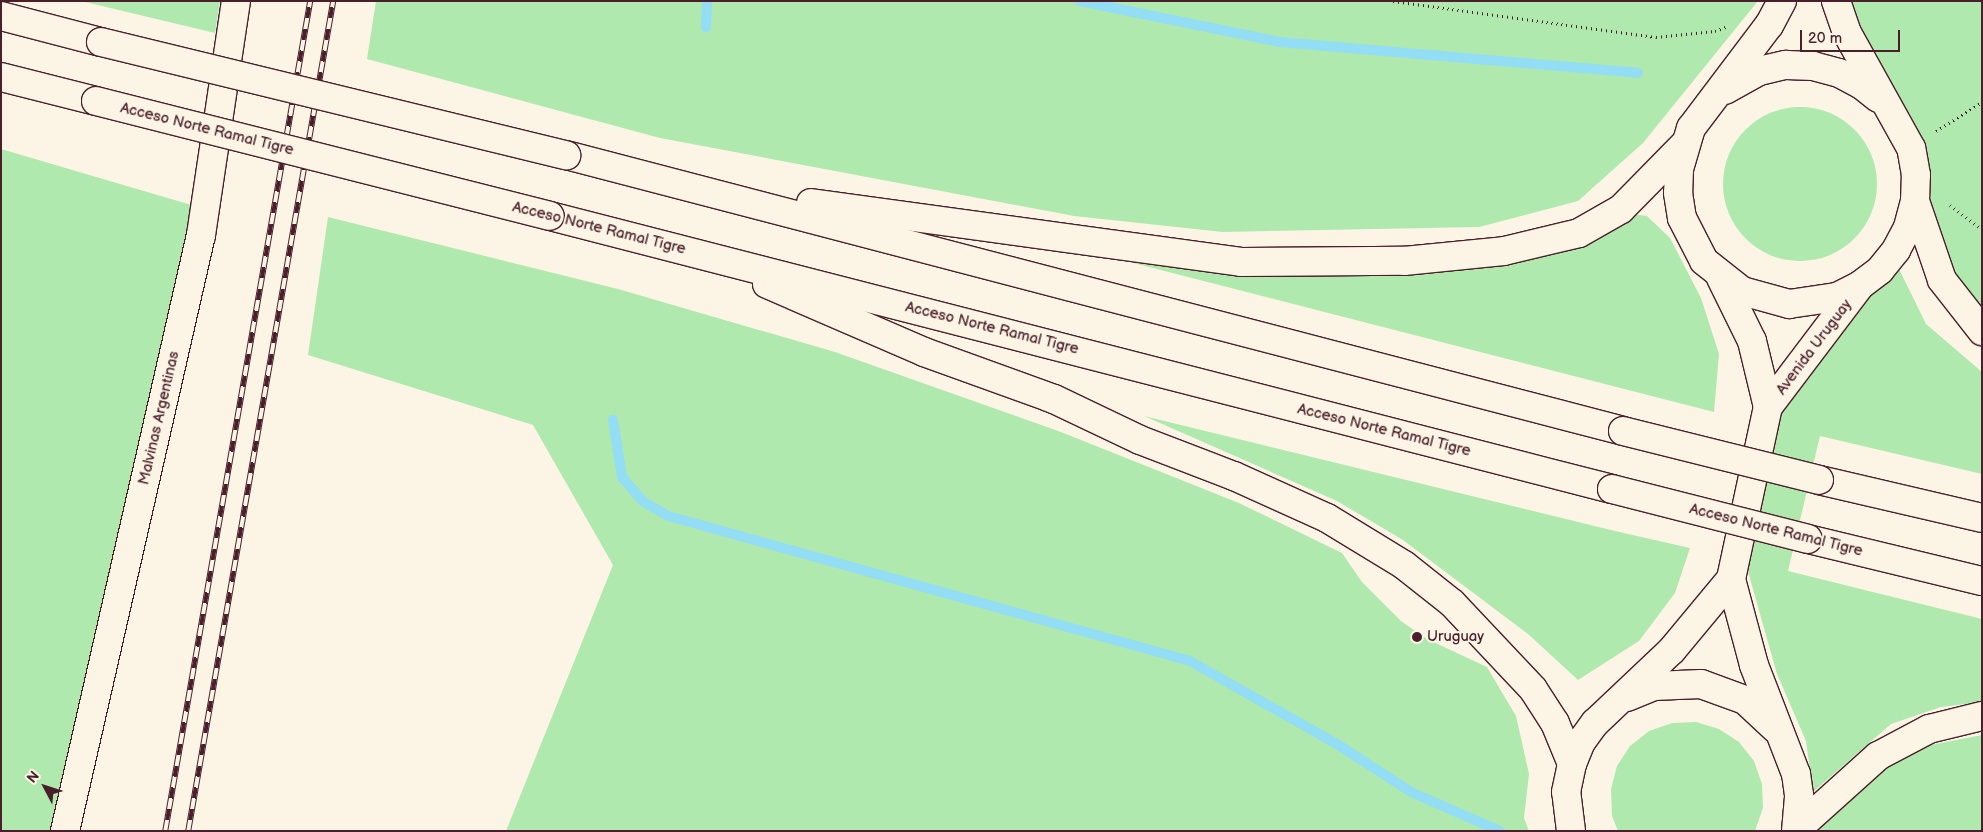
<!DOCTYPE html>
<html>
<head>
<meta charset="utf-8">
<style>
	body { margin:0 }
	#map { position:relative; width:1983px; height:832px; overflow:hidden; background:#fcf5e5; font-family:"Balsamiq Sans",sans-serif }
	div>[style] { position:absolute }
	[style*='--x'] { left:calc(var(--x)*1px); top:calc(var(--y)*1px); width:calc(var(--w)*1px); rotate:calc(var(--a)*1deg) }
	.green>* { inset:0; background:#afe9ae }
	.round { border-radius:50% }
	.stream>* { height:10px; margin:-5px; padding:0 5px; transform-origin:5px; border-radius:5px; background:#93ddf5 }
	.path>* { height:3px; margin-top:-1.5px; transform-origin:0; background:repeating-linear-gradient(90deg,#4a1f2b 0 1px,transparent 0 5px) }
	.roads { filter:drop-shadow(1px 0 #4a1f2b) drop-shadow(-1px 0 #4a1f2b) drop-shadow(0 1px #4a1f2b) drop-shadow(0 -1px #4a1f2b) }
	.tertiary>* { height:28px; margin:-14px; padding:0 14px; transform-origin:14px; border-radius:14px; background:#fcf5e5 }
	.secondary>* { height:28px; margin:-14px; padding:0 14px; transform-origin:14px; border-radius:14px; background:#fcf5e5 }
	.motorway>* { height:28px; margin:-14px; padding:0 14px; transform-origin:14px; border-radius:14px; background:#fcf5e5 }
	.rail>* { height:5.5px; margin-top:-2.75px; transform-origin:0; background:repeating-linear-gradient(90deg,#fcf5e5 0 11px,#4a1f2b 0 22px); box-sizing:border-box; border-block:1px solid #4a1f2b }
	.bridges { filter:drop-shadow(1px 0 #4a1f2b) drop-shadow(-1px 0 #4a1f2b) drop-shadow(0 1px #4a1f2b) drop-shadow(0 -1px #4a1f2b) }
	.motorway-bridge>* { height:28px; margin:-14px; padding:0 14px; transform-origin:14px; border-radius:14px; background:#fcf5e5 }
	.dots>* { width:14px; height:14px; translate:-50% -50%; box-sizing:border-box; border:2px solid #fcf5e5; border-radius:50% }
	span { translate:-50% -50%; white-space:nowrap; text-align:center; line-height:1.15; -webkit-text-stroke:4px #fcf5e5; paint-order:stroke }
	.street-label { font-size:15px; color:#4a1f2b }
	.poi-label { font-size:15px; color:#4a1f2b }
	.left { translate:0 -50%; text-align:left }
	.frame { position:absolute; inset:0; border:2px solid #4a1f2b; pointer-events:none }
	.north { position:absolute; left:20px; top:762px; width:50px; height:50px; -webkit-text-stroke:4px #fcf5e5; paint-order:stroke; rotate:310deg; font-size:14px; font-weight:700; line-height:20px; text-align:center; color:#4a1f2b }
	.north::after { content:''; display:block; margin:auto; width:18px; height:22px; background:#4a1f2b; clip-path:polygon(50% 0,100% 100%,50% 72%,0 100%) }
	.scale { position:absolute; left:1800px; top:30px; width:100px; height:22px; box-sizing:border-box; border:2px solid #4a1f2b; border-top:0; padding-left:6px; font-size:15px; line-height:18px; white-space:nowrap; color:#4a1f2b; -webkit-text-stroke:4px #fcf5e5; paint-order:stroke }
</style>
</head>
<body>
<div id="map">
	<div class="green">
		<div style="clip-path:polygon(81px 1px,220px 1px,215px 33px)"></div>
		<div style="clip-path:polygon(376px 1px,1758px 1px,1643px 143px,1578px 201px,1479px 227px,1223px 232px,1074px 216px,660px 138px,367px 59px)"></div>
		<div style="clip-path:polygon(1845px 1px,1982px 1px,1982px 316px,1941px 256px,1927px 203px,1926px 149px,1910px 114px,1880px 78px)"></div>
		<div class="round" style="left:1723px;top:107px;width:154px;height:154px"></div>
		<div style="clip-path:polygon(1px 149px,205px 209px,51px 831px,1px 831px)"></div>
		<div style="clip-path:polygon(1631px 214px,1647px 216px,1670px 238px,1701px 298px,1719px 354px,1714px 412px,1067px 246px,1391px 269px)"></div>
		<div style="clip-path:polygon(328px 217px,618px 289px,835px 352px,1061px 432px,1239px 503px,1342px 553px,1362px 582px,1401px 621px,1427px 639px,1487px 667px,1516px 716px,1529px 774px,1524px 818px,1529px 831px,506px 831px,613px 565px,533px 425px,308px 355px)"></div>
		<div style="clip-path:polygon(1898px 267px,1926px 324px,1982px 372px,1982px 474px,1820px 436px,1788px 571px,1982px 619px,1982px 702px,1941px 707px,1891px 724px,1813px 792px,1806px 741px,1777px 674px,1747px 568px,1778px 412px,1870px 290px)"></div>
		<div style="clip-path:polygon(1144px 416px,1615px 531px,1690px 548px,1675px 593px,1639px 641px,1578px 680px,1528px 634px,1403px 540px,1337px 501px)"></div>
		<div style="clip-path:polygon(1696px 722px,1719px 729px,1739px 742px,1754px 761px,1762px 784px,1763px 808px,1755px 831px,1618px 831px,1612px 816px,1611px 789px,1617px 766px,1630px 746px,1649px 731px,1672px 723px)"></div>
		<div style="clip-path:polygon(1982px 735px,1982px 831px,1808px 831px,1900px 751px)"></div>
	</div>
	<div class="stream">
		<div style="--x:1080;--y:1;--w:203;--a:11.6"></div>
		<div style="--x:1279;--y:42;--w:360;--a:4.9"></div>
		<div style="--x:706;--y:27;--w:26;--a:-88"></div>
		<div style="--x:613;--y:420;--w:58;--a:81"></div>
		<div style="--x:622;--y:477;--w:33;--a:49"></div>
		<div style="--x:644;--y:502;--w:28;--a:30"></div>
		<div style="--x:668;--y:516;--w:542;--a:15.52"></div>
		<div style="--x:1190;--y:661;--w:172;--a:29.5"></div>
		<div style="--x:1340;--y:746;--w:85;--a:32.9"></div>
		<div style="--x:1411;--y:792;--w:97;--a:23.7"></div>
	</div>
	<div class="path">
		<div style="--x:1393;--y:1;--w:265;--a:7.8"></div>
		<div style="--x:1656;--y:37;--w:59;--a:-5.8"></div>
		<div style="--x:1715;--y:31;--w:14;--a:-21"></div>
		<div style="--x:1936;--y:131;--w:54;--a:-32.2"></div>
		<div style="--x:1950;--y:205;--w:40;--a:37"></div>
	</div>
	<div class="roads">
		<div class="tertiary">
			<div style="--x:65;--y:831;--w:611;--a:-77.15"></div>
			<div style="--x:201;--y:235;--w:237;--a:-81.5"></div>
		</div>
		<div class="secondary">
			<div style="--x:1782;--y:1;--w:27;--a:118"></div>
			<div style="--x:1769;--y:25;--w:129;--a:127.1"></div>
			<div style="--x:1691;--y:128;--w:43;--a:106.3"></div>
			<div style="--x:1679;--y:169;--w:24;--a:92"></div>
			<div style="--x:1678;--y:193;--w:25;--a:81"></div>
			<div style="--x:1682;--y:218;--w:48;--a:62.9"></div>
			<div style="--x:1704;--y:261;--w:48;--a:38.3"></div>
			<div style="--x:1742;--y:291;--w:49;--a:15.5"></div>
			<div style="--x:1789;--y:304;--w:49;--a:-8.3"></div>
			<div style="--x:1837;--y:297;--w:25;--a:-27"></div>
			<div style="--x:1859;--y:286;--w:26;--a:-37"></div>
			<div style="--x:1880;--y:270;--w:26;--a:-51"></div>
			<div style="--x:1896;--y:250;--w:26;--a:-62"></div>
			<div style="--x:1908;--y:227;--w:27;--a:-75"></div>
			<div style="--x:1915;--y:201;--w:26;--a:-88"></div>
			<div style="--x:1916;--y:175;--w:27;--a:-100"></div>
			<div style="--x:1911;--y:148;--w:132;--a:-119.1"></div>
			<div style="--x:1847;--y:33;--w:34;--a:-109"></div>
			<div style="--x:1725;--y:90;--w:39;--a:-29"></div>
			<div style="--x:1759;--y:71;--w:28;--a:-13"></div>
			<div style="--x:1786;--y:65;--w:27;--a:2"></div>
			<div style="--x:1813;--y:66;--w:27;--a:15"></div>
			<div style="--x:1839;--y:73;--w:26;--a:28"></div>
			<div style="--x:1862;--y:85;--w:21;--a:39"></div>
			<div style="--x:1721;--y:278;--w:70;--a:63.8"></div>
			<div style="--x:1752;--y:341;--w:68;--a:76.4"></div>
			<div style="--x:1627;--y:697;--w:29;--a:-22"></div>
			<div style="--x:1654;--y:686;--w:47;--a:-2.4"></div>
			<div style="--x:1701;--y:684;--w:47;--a:20"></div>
			<div style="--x:1745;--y:700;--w:41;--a:43"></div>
			<div style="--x:1571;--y:831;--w:39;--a:-97"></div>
			<div style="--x:1566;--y:792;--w:29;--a:-78"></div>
			<div style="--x:1572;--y:764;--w:24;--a:-68"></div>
			<div style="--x:1581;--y:742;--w:24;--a:-54"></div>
			<div style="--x:1595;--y:723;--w:106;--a:-43.5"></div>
			<div style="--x:1672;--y:650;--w:92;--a:-50.3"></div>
			<div style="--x:1796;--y:831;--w:36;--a:-85"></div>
			<div style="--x:1799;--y:795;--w:21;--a:-98"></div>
			<div style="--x:1796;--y:774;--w:117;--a:-111.1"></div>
			<div style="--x:1754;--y:665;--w:89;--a:-105"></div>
			<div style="--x:1731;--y:579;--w:176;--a:-77.9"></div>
			<div style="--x:1768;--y:407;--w:149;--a:-52.9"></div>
		</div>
		<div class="motorway">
			<div style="--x:1;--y:16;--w:103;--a:14.6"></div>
			<div style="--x:1;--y:77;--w:98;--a:14.2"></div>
			<div style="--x:566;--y:155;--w:1092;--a:14.63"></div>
			<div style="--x:1915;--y:201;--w:83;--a:71.1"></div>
			<div style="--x:1942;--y:280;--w:65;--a:51.9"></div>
			<div style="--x:811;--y:203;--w:434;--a:7.8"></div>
			<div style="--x:1241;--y:262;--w:163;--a:-0.4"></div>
			<div style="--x:1404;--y:261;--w:100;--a:-5.7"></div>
			<div style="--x:1504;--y:251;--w:77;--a:-13.5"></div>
			<div style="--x:1579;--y:233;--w:48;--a:-29.7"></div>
			<div style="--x:1621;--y:209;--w:90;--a:-45.5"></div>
			<div style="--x:550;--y:216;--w:1097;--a:14.42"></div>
			<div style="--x:767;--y:284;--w:171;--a:23.4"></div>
			<div style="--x:924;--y:352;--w:138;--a:19.9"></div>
			<div style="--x:1054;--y:399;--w:95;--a:25.5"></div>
			<div style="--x:1140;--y:440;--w:101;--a:21"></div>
			<div style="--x:1234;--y:476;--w:102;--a:24.3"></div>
			<div style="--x:1327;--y:518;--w:90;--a:31.4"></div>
			<div style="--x:1404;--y:565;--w:61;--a:38.4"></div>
			<div style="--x:1452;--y:603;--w:118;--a:46.7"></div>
			<div style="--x:1533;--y:689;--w:40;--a:57.1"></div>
			<div style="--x:1555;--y:723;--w:44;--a:67.5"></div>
			<div style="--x:1819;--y:480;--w:167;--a:13.1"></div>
			<div style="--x:1808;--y:539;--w:179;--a:13.6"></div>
			<div style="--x:1798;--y:828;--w:108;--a:-42"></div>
			<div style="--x:1878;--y:756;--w:58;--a:-27.9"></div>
			<div style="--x:1929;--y:729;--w:55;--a:-13.8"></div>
		</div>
	</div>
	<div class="rail">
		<div style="--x:165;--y:831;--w:843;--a:-80.09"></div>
		<div style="--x:188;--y:831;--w:843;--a:-80.09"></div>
	</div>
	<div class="bridges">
		<div class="motorway-bridge">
			<div style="--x:101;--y:42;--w:479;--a:13.7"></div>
			<div style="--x:96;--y:101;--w:468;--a:14.2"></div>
			<div style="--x:1623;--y:431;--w:202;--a:14"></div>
			<div style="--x:1612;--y:489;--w:202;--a:14.3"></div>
		</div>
	</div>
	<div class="dots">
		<div style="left:1417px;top:637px;background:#4a1f2b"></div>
	</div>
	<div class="street-label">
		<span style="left:207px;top:129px;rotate:14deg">Acceso Norte Ramal Tigre</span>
		<span style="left:599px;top:228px;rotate:14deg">Acceso Norte Ramal Tigre</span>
		<span style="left:992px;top:328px;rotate:14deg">Acceso Norte Ramal Tigre</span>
		<span style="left:1814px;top:347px;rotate:-53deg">Avenida Uruguay</span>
		<span style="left:159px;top:418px;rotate:-77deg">Malvinas Argentinas</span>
		<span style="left:1384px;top:430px;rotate:14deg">Acceso Norte Ramal Tigre</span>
		<span style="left:1776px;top:530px;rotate:14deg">Acceso Norte Ramal Tigre</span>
	</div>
	<div class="poi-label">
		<span class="left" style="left:1427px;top:637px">Uruguay</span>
	</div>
	<div class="frame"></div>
	<div class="north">N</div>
	<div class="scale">20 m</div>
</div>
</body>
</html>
